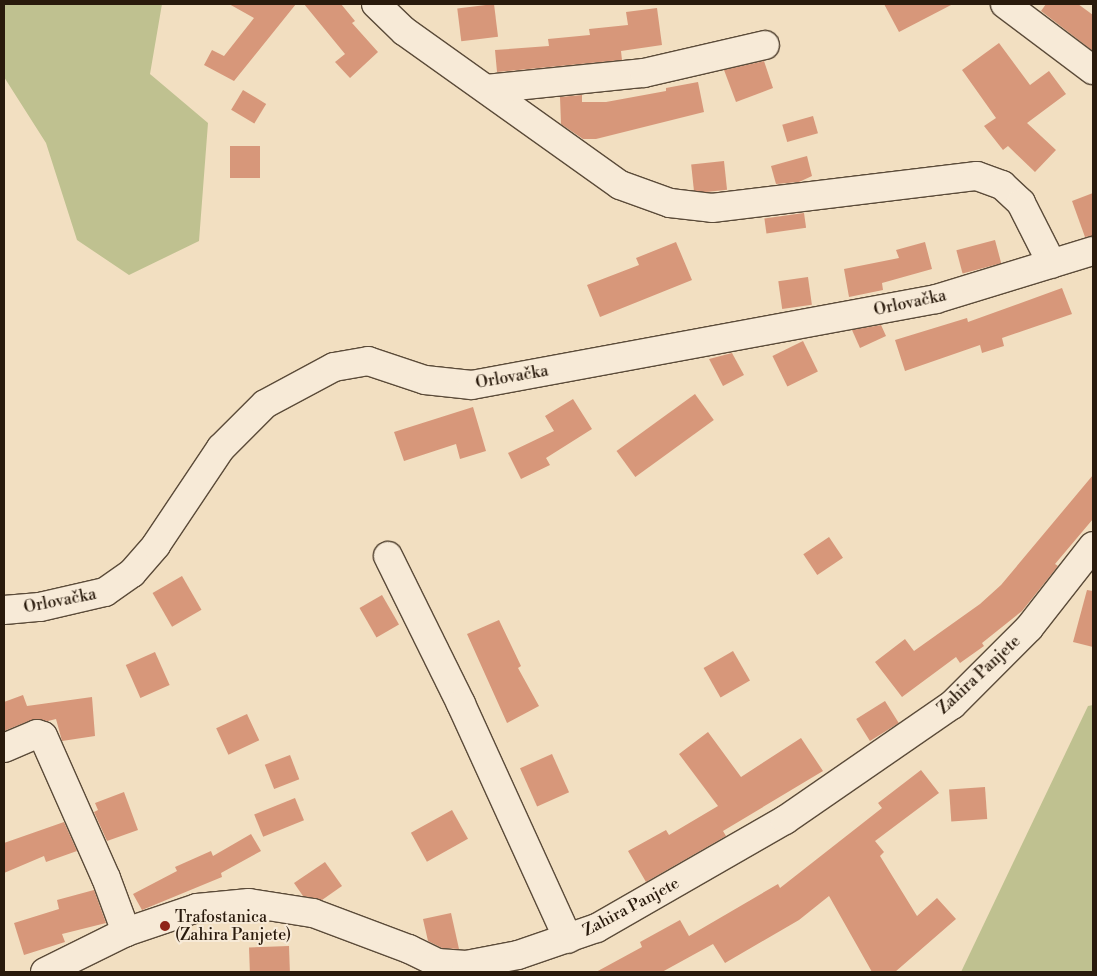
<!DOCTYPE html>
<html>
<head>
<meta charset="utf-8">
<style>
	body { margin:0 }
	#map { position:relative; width:1097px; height:976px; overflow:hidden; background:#f2dfc1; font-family:"Libre Bodoni",serif }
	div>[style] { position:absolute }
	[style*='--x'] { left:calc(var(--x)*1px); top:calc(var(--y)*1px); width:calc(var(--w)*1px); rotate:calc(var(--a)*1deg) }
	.green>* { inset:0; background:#bfc190 }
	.building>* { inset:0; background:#d7977a; transform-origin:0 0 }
	.roads { filter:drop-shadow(1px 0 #5b4b39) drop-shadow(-1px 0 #5b4b39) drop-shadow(0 1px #5b4b39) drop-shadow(0 -1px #5b4b39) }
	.minor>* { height:28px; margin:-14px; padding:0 14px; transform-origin:14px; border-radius:14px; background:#f7ead7 }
	.tertiary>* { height:28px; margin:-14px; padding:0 14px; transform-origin:14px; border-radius:14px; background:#f7ead7 }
	.dots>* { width:14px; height:14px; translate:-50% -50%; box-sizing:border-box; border:2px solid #f7ead7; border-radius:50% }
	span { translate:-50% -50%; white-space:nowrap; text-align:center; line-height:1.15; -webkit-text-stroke:4px #f7ead7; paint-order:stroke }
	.street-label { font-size:16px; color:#291a0c }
	.poi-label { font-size:16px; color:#291a0c }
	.left { translate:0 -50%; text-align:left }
	.frame { position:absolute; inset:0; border:5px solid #291a0c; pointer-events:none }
</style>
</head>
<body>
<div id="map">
	<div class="green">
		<div style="clip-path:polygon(4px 4px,162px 4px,150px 74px,208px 123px,199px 241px,129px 275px,77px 240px,46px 143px,4px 77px)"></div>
		<div style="clip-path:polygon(1093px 705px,1093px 972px,961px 972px,1088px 706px)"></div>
	</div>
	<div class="building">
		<div style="clip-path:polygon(229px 4px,296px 4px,234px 81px,204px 65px,212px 50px,224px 56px,254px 18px)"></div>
		<div style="clip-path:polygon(304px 4px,341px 4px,355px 21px,352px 23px,378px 52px,350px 78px,335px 62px,345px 54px)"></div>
		<div style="left:494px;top:4px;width:33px;height:37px;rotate:83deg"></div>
		<div style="clip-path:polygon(884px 4px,953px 4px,899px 32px)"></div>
		<div style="clip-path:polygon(1046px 4px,1078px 4px,1093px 15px,1093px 51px,1041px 11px)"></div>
		<div style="clip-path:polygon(657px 8px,662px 45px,621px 51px,622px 60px,497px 72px,495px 50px,549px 46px,548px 39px,590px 35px,589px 29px,628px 25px,626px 12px)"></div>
		<div style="clip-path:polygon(999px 43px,1030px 85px,1049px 71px,1066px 94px,1027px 123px,1056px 150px,1035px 172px,1008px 146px,1003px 150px,984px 126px,996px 118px,962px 70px)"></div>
		<div style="clip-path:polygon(764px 61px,773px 88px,736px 102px,724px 70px)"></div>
		<div style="clip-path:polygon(698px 82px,704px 112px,596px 139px,583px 139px,561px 124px,560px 97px,582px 95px,582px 102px,606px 102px,666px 91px,666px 88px)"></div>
		<div style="left:243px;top:90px;width:27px;height:23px;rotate:31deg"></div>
		<div style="left:813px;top:116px;width:18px;height:32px;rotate:74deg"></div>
		<div style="left:230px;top:146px;width:30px;height:32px"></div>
		<div style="clip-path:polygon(807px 156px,812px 176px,799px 182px,776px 184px,771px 166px)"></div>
		<div style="left:724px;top:161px;width:29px;height:33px;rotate:84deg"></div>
		<div style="clip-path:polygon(1093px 193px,1093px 236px,1085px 237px,1072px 201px)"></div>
		<div style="left:804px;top:213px;width:15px;height:40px;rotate:82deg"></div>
		<div style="left:995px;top:240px;width:24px;height:40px;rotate:75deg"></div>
		<div style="clip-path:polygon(676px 242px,692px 280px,600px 317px,587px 285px,639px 265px,636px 258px)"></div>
		<div style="clip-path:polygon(925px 242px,932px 269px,882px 283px,883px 290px,849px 297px,844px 269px,899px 258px,896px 250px)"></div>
		<div style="left:808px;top:277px;width:28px;height:30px;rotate:82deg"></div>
		<div style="clip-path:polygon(1062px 288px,1072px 314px,1002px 338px,1004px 346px,982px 353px,980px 345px,905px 371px,895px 340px,967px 318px,968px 322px)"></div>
		<div style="clip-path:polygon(881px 325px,886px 336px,860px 348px,852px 330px)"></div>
		<div style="left:803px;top:341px;width:34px;height:34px;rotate:64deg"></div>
		<div style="clip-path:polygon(732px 353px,744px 375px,723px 386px,709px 359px)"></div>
		<div style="left:695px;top:394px;width:32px;height:97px;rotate:54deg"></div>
		<div style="clip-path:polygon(573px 399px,592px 429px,546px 458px,550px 465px,521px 479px,508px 453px,554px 431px,545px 416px)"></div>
		<div style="clip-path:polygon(473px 407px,486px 451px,460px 459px,456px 444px,404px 461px,394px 432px)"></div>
		<div style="clip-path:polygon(1093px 475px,1093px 519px,1055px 564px,1058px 566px,1022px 611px,982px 643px,984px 646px,960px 663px,956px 657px,902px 697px,875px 662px,905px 639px,914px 651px,980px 604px,1001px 585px)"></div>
		<div style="left:829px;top:537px;width:25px;height:31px;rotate:56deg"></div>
		<div style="left:182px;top:576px;width:39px;height:34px;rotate:60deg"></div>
		<div style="clip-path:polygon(1087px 590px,1093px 591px,1093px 647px,1073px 642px)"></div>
		<div style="left:382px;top:595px;width:34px;height:26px;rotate:60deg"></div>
		<div style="clip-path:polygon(499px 620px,521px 666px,518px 668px,539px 706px,507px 723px,467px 634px)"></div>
		<div style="left:733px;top:651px;width:34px;height:34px;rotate:60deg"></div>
		<div style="left:155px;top:652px;width:36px;height:32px;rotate:66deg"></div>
		<div style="clip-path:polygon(23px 695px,27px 706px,92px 697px,95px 736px,62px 741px,56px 719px,48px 721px,31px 720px,4px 731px,4px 702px)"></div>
		<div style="left:885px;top:701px;width:26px;height:34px;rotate:58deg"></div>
		<div style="left:247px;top:714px;width:29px;height:34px;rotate:65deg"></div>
		<div style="clip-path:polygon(708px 732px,741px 777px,801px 738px,823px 771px,723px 831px,726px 836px,646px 882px,628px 851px,666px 830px,669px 835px,718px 806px,679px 754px)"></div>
		<div style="left:552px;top:754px;width:42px;height:35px;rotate:66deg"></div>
		<div style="left:290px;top:755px;width:26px;height:27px;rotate:69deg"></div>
		<div style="clip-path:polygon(921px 770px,939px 793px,875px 841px,884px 852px,880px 856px,917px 916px,937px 898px,956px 919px,895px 972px,872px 972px,829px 896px,799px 920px,725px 963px,713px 944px,662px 972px,596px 972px,642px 947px,640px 942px,680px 920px,689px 936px,778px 884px,780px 888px,882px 808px,878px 803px)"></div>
		<div style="left:985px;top:787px;width:32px;height:36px;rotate:86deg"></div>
		<div style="clip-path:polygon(124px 792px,138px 830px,107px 841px,94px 812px,98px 810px,95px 803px)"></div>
		<div style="left:295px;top:798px;width:24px;height:44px;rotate:68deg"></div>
		<div style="left:452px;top:810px;width:33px;height:47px;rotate:61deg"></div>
		<div style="clip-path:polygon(64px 822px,77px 851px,46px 862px,44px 856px,4px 873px,4px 843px)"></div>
		<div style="clip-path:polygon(251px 834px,261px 851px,221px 873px,222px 877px,142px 910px,133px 894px,177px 871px,175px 867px,211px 851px,213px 856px)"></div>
		<div style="clip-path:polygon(325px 862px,342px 886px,322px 900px,303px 896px,294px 883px)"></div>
		<div style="clip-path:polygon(94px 890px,106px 923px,62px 934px,65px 942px,24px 955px,14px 923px,59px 909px,57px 900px)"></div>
		<div style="clip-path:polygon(451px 913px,459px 949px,442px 948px,428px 941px,423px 919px)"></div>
		<div style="left:289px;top:946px;width:26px;height:40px;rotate:88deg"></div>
	</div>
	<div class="roads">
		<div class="minor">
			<div style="--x:376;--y:4;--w:39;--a:44"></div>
			<div style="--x:404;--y:31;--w:265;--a:35.5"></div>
			<div style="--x:620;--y:185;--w:53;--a:19.8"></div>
			<div style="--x:670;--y:203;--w:42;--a:6.8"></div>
			<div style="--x:712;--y:208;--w:267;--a:-6.9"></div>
			<div style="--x:977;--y:176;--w:27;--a:20"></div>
			<div style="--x:1002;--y:185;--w:26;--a:43"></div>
			<div style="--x:1021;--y:203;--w:68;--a:63.1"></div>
			<div style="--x:1005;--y:4;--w:110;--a:36.9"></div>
			<div style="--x:486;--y:89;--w:159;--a:-5.8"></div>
			<div style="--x:644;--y:73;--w:124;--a:-13"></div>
			<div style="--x:388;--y:556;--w:165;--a:63.7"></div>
			<div style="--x:461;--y:704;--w:258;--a:65.5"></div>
			<div style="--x:4;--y:748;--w:36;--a:-23"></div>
			<div style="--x:37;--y:734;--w:6;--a:18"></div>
			<div style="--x:43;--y:736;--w:155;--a:66.1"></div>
			<div style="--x:106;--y:878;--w:58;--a:69.7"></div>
			<div style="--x:45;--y:972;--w:90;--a:-26.3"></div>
			<div style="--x:126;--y:932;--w:75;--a:-18.7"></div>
			<div style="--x:197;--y:908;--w:52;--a:-5.5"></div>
			<div style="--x:249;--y:903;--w:65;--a:8.9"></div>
			<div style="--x:313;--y:913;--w:103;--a:20.6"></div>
			<div style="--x:409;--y:949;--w:32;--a:26"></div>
			<div style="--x:438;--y:963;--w:28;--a:4"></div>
			<div style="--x:466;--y:965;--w:53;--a:-10.9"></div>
			<div style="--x:518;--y:955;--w:83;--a:-18.9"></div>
			<div style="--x:597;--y:928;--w:217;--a:-29.9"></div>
			<div style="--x:785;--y:820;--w:203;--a:-34.6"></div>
			<div style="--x:952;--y:705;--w:109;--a:-45"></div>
			<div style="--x:1029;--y:628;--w:104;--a:-52"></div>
		</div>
		<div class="tertiary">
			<div style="--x:4;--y:610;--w:36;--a:-5"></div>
			<div style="--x:40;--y:607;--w:67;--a:-13"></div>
			<div style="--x:105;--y:592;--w:33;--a:-35"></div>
			<div style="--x:132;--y:573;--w:37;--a:-49"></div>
			<div style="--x:156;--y:545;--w:117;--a:-56.2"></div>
			<div style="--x:221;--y:448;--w:62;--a:-45"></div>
			<div style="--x:265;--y:404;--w:78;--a:-28.2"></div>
			<div style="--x:334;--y:367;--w:35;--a:-10"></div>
			<div style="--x:368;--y:361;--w:60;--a:18.4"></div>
			<div style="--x:425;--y:380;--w:47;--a:6.1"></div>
			<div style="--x:472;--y:385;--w:472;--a:-10.5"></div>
			<div style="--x:936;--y:299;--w:164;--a:-17"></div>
		</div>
	</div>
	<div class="dots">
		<div style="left:165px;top:926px;background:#8f2418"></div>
	</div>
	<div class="street-label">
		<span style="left:910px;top:303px;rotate:-12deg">Orlovačka</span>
		<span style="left:512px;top:377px;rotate:-10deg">Orlovačka</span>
		<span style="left:60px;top:601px;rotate:-11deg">Orlovačka</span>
		<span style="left:979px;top:675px;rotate:-43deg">Zahira Panjete</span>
		<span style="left:631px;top:907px;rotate:-28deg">Zahira Panjete</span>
	</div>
	<div class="poi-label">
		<span class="left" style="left:175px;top:926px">Trafostanica<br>(Zahira Panjete)</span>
	</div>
	<div class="frame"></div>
</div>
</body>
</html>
